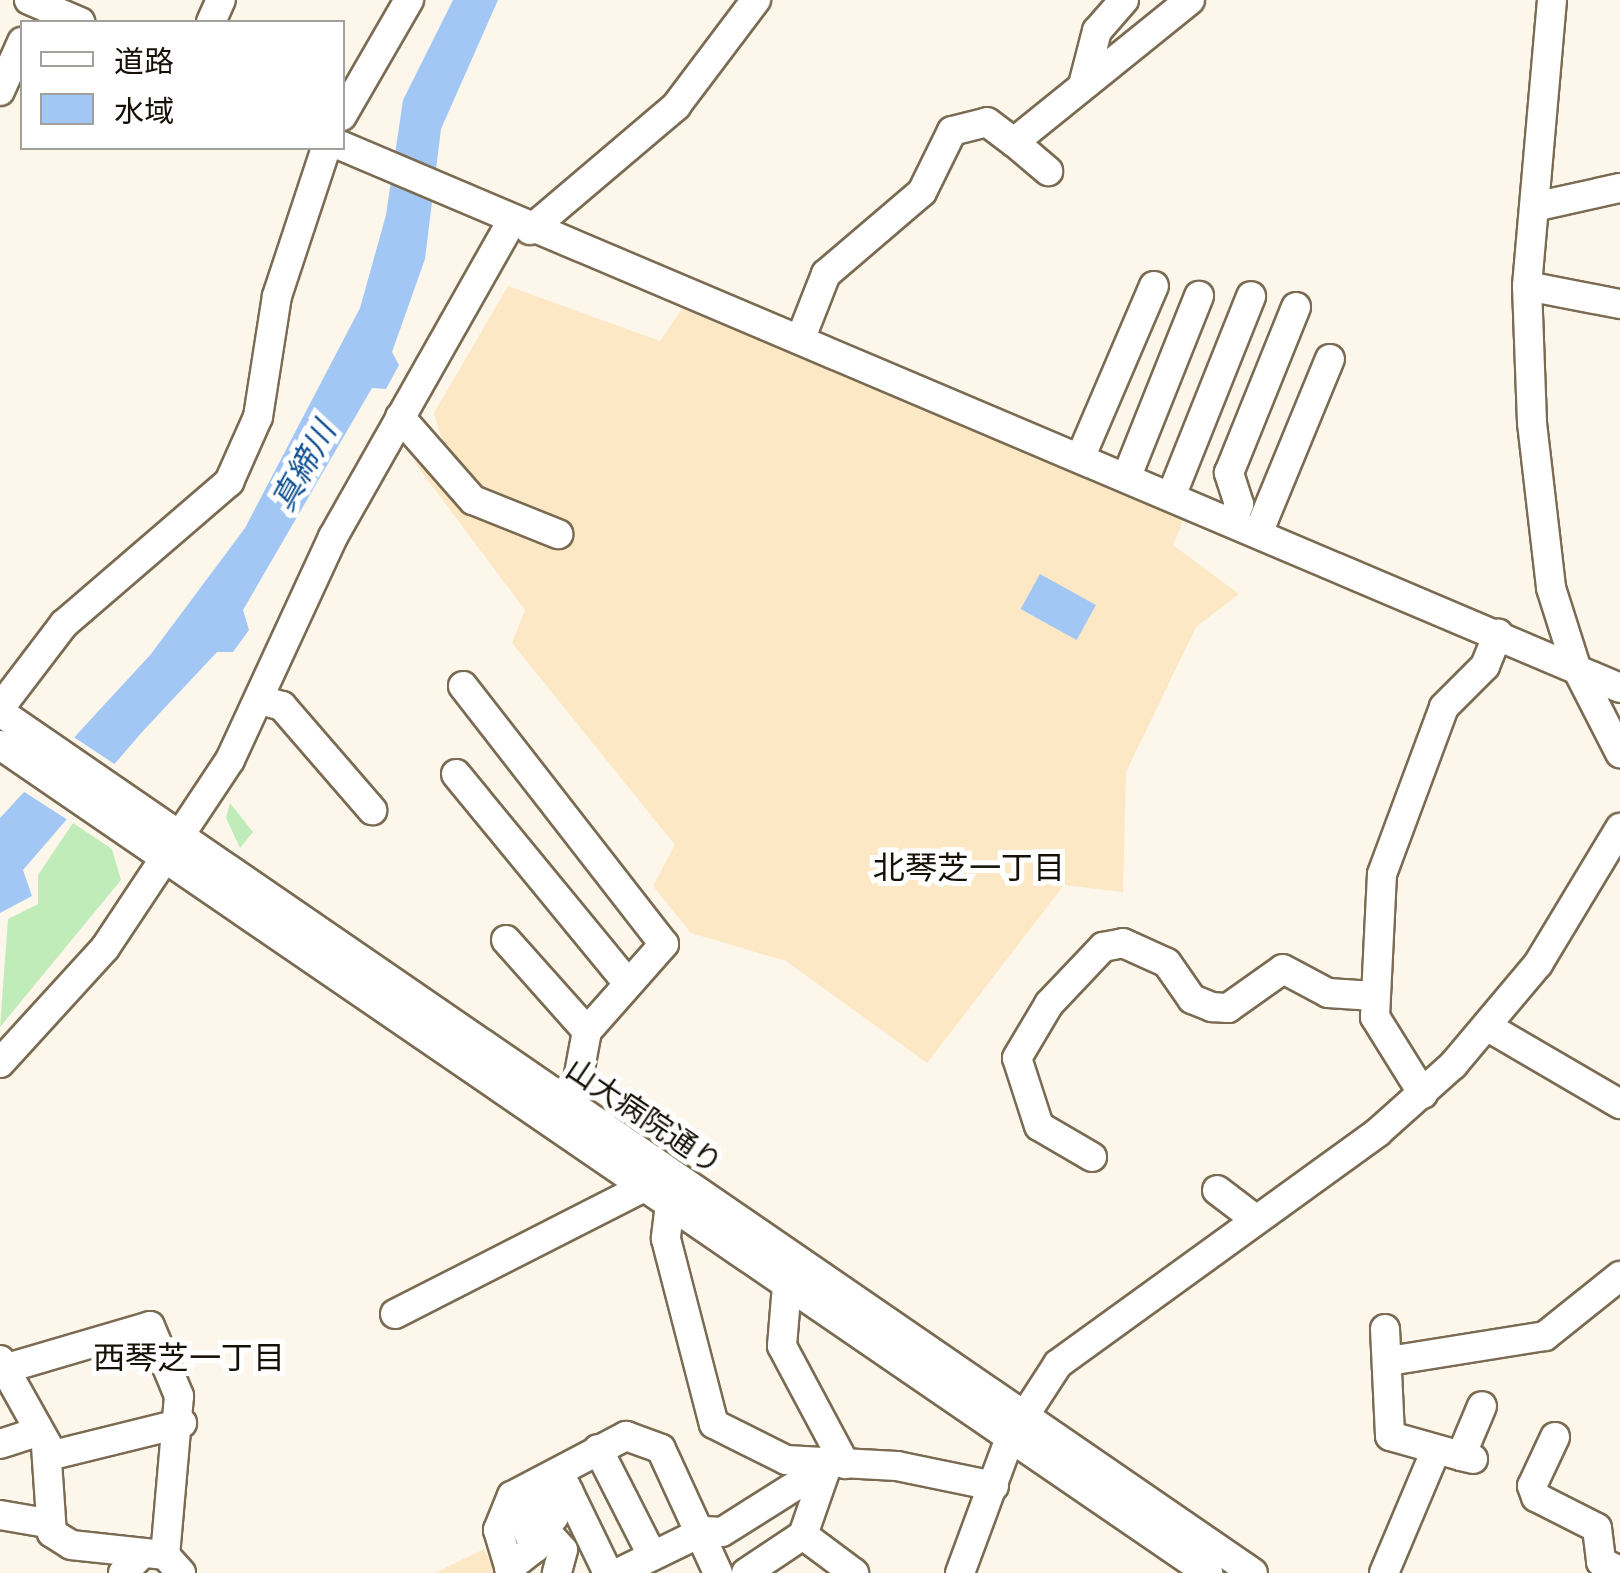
<!DOCTYPE html>
<html>
<head>
<meta charset="utf-8">
<style>
	body { margin:0 }
	#map { position:relative; width:1620px; height:1573px; overflow:hidden; background:#fdf6eb; font-family:Lato,"Noto Sans JP",sans-serif }
	div>[style] { position:absolute }
	[style*='--x'] { left:calc(var(--x)*1px); top:calc(var(--y)*1px); width:calc(var(--w)*1px); rotate:calc(var(--a)*1deg) }
	.built>* { inset:0; background:#fde8c5 }
	.green>* { inset:0; background:#c0ecba }
	.water>* { inset:0; background:#a2c7f5; transform-origin:0 0 }
	.pier>* { inset:0; background:#fdf6eb }
	.roads { filter:drop-shadow(2px 0 #7a6b52) drop-shadow(-2px 0 #7a6b52) drop-shadow(0 2px #7a6b52) drop-shadow(0 -2px #7a6b52) }
	.minor>* { height:28px; margin:-14px; padding:0 14px; transform-origin:14px; border-radius:14px; background:#fff }
	span { translate:-50% -50%; white-space:nowrap; text-align:center; line-height:1.15; -webkit-text-stroke:10px #fff; paint-order:stroke }
	.street-label { font-size:30px; color:#161107 }
	.water-label { font-size:32px; color:#0e4f91; font-style:italic }
	.neighbourhood-label { font-size:32px; color:#161107 }
	.legend { position:absolute; left:20px; top:20px; width:325px; height:130px; box-sizing:border-box; background:#fff; border:2px solid #a2a09c; margin:0; padding:12px 18px; list-style:none; font-size:30px; color:#161107 }
	.legend li { display:flex; align-items:center; gap:20px; height:50px }
	.legend b { width:50px; border:2px solid #a2a09c }
</style>
</head>
<body>
<div id="map">
	<div class="built">
		<div style="clip-path:polygon(508px 286px,660px 341px,684px 306px,1185px 517px,1173px 545px,1239px 594px,1196px 627px,1126px 772px,1123px 892px,1064px 885px,927px 1063px,786px 961px,691px 933px,653px 886px,675px 845px,512px 643px,525px 610px,415px 463px,443px 443px,434px 413px)"></div>
		<div style="clip-path:polygon(484px 1549px,496px 1573px,435px 1573px)"></div>
	</div>
	<div class="green">
		<div style="clip-path:polygon(230px 803px,253px 832px,240px 848px,226px 818px)"></div>
		<div style="clip-path:polygon(73px 823px,112px 849px,121px 880px,0 1027px,8px 919px,38px 904px,38px 875px)"></div>
	</div>
	<div class="water">
		<div style="clip-path:polygon(453px 0,498px 0,441px 129px,425px 259px,392px 352px,399px 365px,386px 389px,372px 388px,243px 610px,249px 630px,233px 652px,217px 652px,143px 731px,23px 870px,32px 896px,0 913px,0 818px,151px 654px,245px 528px,360px 308px,386px 215px,403px 100px)"></div>
		<div style="left:1040px;top:574px;width:64px;height:40px;rotate:29deg"></div>
	</div>
	<div class="pier">
		<div style="clip-path:polygon(66px 732px,119px 767px,71px 822px,15px 786px)"></div>
	</div>
	<div class="roads">
		<div class="minor">
			<div style="--x:29;--y:0;--w:56;--a:23.3"></div>
			<div style="--x:1552;--y:0;--w:287;--a:95"></div>
			<div style="--x:1527;--y:286;--w:137;--a:87.9"></div>
			<div style="--x:1532;--y:423;--w:166;--a:83.4"></div>
			<div style="--x:1551;--y:588;--w:83;--a:72.4"></div>
			<div style="--x:1576;--y:667;--w:97;--a:62.9"></div>
			<div style="--x:211;--y:22;--w:24;--a:-66"></div>
			<div style="--x:1083;--y:85;--w:56;--a:-75.5"></div>
			<div style="--x:1097;--y:31;--w:41;--a:-48.9"></div>
			<div style="--x:0;--y:91;--w:54;--a:-65.8"></div>
			<div style="--x:342;--y:116;--w:134;--a:-60"></div>
			<div style="--x:1014;--y:142;--w:45;--a:40.5"></div>
			<div style="--x:342;--y:146;--w:1388;--a:22.98"></div>
			<div style="--x:1534;--y:207;--w:88;--a:-12.5"></div>
			<div style="--x:530;--y:230;--w:192;--a:-40.3"></div>
			<div style="--x:676;--y:106;--w:133;--a:-53"></div>
			<div style="--x:1527;--y:286;--w:95;--a:11"></div>
			<div style="--x:800;--y:340;--w:71;--a:-68.5"></div>
			<div style="--x:826;--y:274;--w:126;--a:-40.5"></div>
			<div style="--x:922;--y:192;--w:68;--a:-63.8"></div>
			<div style="--x:952;--y:131;--w:36;--a:-14"></div>
			<div style="--x:987;--y:122;--w:34;--a:37"></div>
			<div style="--x:1014;--y:142;--w:226;--a:-38.9"></div>
			<div style="--x:400;--y:417;--w:111;--a:48.7"></div>
			<div style="--x:473;--y:500;--w:92;--a:21.8"></div>
			<div style="--x:1081;--y:456;--w:185;--a:-66.8"></div>
			<div style="--x:1127;--y:476;--w:194;--a:-68.2"></div>
			<div style="--x:1172;--y:494;--w:213;--a:-68.2"></div>
			<div style="--x:1233;--y:520;--w:17;--a:-69"></div>
			<div style="--x:1239;--y:504;--w:33;--a:-108"></div>
			<div style="--x:1229;--y:473;--w:179;--a:-68"></div>
			<div style="--x:1259;--y:531;--w:186;--a:-67.6"></div>
			<div style="--x:463;--y:686;--w:327;--a:52.1"></div>
			<div style="--x:664;--y:944;--w:116;--a:131.5"></div>
			<div style="--x:587;--y:1031;--w:76;--a:100.6"></div>
			<div style="--x:260;--y:700;--w:23;--a:15"></div>
			<div style="--x:282;--y:706;--w:138;--a:49.1"></div>
			<div style="--x:0;--y:708;--w:106;--a:-52.7"></div>
			<div style="--x:64;--y:624;--w:218;--a:-40.7"></div>
			<div style="--x:229;--y:482;--w:71;--a:-66"></div>
			<div style="--x:258;--y:417;--w:122;--a:-81.1"></div>
			<div style="--x:277;--y:296;--w:156;--a:-71.7"></div>
			<div style="--x:0;--y:712;--w:1520;--a:34.49"></div>
			<div style="--x:0;--y:745;--w:1465;--a:34.43"></div>
			<div style="--x:456;--y:774;--w:268;--a:50.6"></div>
			<div style="--x:506;--y:940;--w:122;--a:48.3"></div>
			<div style="--x:1488;--y:1027;--w:153;--a:30.3"></div>
			<div style="--x:0;--y:1063;--w:156;--a:-47.6"></div>
			<div style="--x:105;--y:948;--w:226;--a:-56.4"></div>
			<div style="--x:230;--y:760;--w:246;--a:-65.2"></div>
			<div style="--x:333;--y:537;--w:362;--a:-60.5"></div>
			<div style="--x:1423;--y:1094;--w:91;--a:-121.9"></div>
			<div style="--x:1375;--y:1017;--w:143;--a:-87.2"></div>
			<div style="--x:1382;--y:874;--w:178;--a:-69.6"></div>
			<div style="--x:1444;--y:707;--w:58;--a:-45"></div>
			<div style="--x:1485;--y:666;--w:35;--a:-68"></div>
			<div style="--x:1092;--y:1157;--w:61;--a:-149.7"></div>
			<div style="--x:1039;--y:1126;--w:71;--a:-107.9"></div>
			<div style="--x:1017;--y:1058;--w:63;--a:-59.3"></div>
			<div style="--x:1049;--y:1004;--w:79;--a:-46.5"></div>
			<div style="--x:1103;--y:947;--w:20;--a:-11"></div>
			<div style="--x:1123;--y:943;--w:48;--a:24.4"></div>
			<div style="--x:1167;--y:963;--w:44;--a:55.2"></div>
			<div style="--x:1192;--y:999;--w:22;--a:22"></div>
			<div style="--x:1212;--y:1007;--w:16;--a:4"></div>
			<div style="--x:1228;--y:1008;--w:67;--a:-35.3"></div>
			<div style="--x:1283;--y:969;--w:51;--a:28.1"></div>
			<div style="--x:1328;--y:993;--w:46;--a:3.7"></div>
			<div style="--x:1217;--y:1190;--w:48;--a:37.3"></div>
			<div style="--x:670;--y:1204;--w:35;--a:97"></div>
			<div style="--x:666;--y:1239;--w:191;--a:75.5"></div>
			<div style="--x:714;--y:1424;--w:80;--a:26.6"></div>
			<div style="--x:786;--y:1460;--w:111;--a:3.1"></div>
			<div style="--x:897;--y:1466;--w:99;--a:11.7"></div>
			<div style="--x:787;--y:1285;--w:61;--a:94.7"></div>
			<div style="--x:782;--y:1346;--w:134;--a:61.9"></div>
			<div style="--x:395;--y:1314;--w:280;--a:-27"></div>
			<div style="--x:1385;--y:1329;--w:107;--a:87.3"></div>
			<div style="--x:1390;--y:1436;--w:74;--a:15.7"></div>
			<div style="--x:0;--y:1360;--w:109;--a:60.8"></div>
			<div style="--x:53;--y:1455;--w:133;--a:-13.9"></div>
			<div style="--x:1389;--y:1361;--w:158;--a:-9.1"></div>
			<div style="--x:1545;--y:1336;--w:96;--a:-38.7"></div>
			<div style="--x:4;--y:1369;--w:152;--a:-16.4"></div>
			<div style="--x:150;--y:1326;--w:76;--a:67.5"></div>
			<div style="--x:179;--y:1396;--w:160;--a:95"></div>
			<div style="--x:165;--y:1555;--w:24;--a:48"></div>
			<div style="--x:1555;--y:1437;--w:54;--a:115.1"></div>
			<div style="--x:1532;--y:1486;--w:12;--a:70"></div>
			<div style="--x:1536;--y:1497;--w:68;--a:26.9"></div>
			<div style="--x:1597;--y:1528;--w:34;--a:83"></div>
			<div style="--x:1601;--y:1562;--w:21;--a:25"></div>
			<div style="--x:0;--y:1444;--w:40;--a:-18"></div>
			<div style="--x:46;--y:1446;--w:87;--a:86.1"></div>
			<div style="--x:52;--y:1533;--w:22;--a:32"></div>
			<div style="--x:71;--y:1545;--w:95;--a:6.1"></div>
			<div style="--x:598;--y:1449;--w:119;--a:63"></div>
			<div style="--x:1473;--y:1459;--w:12;--a:-166"></div>
			<div style="--x:1461;--y:1456;--w:54;--a:-67.2"></div>
			<div style="--x:562;--y:1478;--w:106;--a:64.2"></div>
			<div style="--x:0;--y:1515;--w:47;--a:9.9"></div>
			<div style="--x:554;--y:1517;--w:16;--a:130"></div>
			<div style="--x:544;--y:1529;--w:28;--a:48"></div>
			<div style="--x:563;--y:1550;--w:24;--a:105"></div>
			<div style="--x:803;--y:1535;--w:64;--a:36.7"></div>
			<div style="--x:509;--y:1568;--w:33;--a:-38"></div>
			<div style="--x:535;--y:1548;--w:34;--a:-114"></div>
			<div style="--x:521;--y:1517;--w:54;--a:-27.5"></div>
			<div style="--x:123;--y:1573;--w:28;--a:-45"></div>
			<div style="--x:511;--y:1573;--w:45;--a:-106.8"></div>
			<div style="--x:498;--y:1530;--w:37;--a:-68"></div>
			<div style="--x:512;--y:1496;--w:129;--a:-27.8"></div>
			<div style="--x:626;--y:1436;--w:37;--a:20"></div>
			<div style="--x:661;--y:1449;--w:136;--a:65.3"></div>
			<div style="--x:618;--y:1573;--w:96;--a:-26"></div>
			<div style="--x:704;--y:1531;--w:18;--a:3"></div>
			<div style="--x:722;--y:1532;--w:124;--a:-32.2"></div>
			<div style="--x:746;--y:1573;--w:69;--a:-33.7"></div>
			<div style="--x:803;--y:1535;--w:73;--a:-70.8"></div>
			<div style="--x:960;--y:1573;--w:144;--a:-69.7"></div>
			<div style="--x:1010;--y:1438;--w:88;--a:-57"></div>
			<div style="--x:1058;--y:1364;--w:395;--a:-35.9"></div>
			<div style="--x:1378;--y:1132;--w:101;--a:-41.8"></div>
			<div style="--x:1453;--y:1065;--w:132;--a:-49.9"></div>
			<div style="--x:1538;--y:964;--w:159;--a:-58.9"></div>
			<div style="--x:1384;--y:1573;--w:134;--a:-67.1"></div>
		</div>
	</div>
	<div class="street-label">
		<span style="left:645px;top:1115px;rotate:34deg">山大病院通り</span>
	</div>
	<div class="water-label">
		<span style="left:303px;top:466px;rotate:-61deg">真締川</span>
	</div>
	<div class="neighbourhood-label">
		<span style="left:969px;top:867px">北琴芝一丁目</span>
		<span style="left:189px;top:1357px">西琴芝一丁目</span>
	</div>
	<ul class="legend">
	<li><b style="height:12px;background:#fff"></b>道路</li>
	<li><b style="height:28px;background:#a2c7f5"></b>水域</li>
	</ul>
</div>
</body>
</html>
